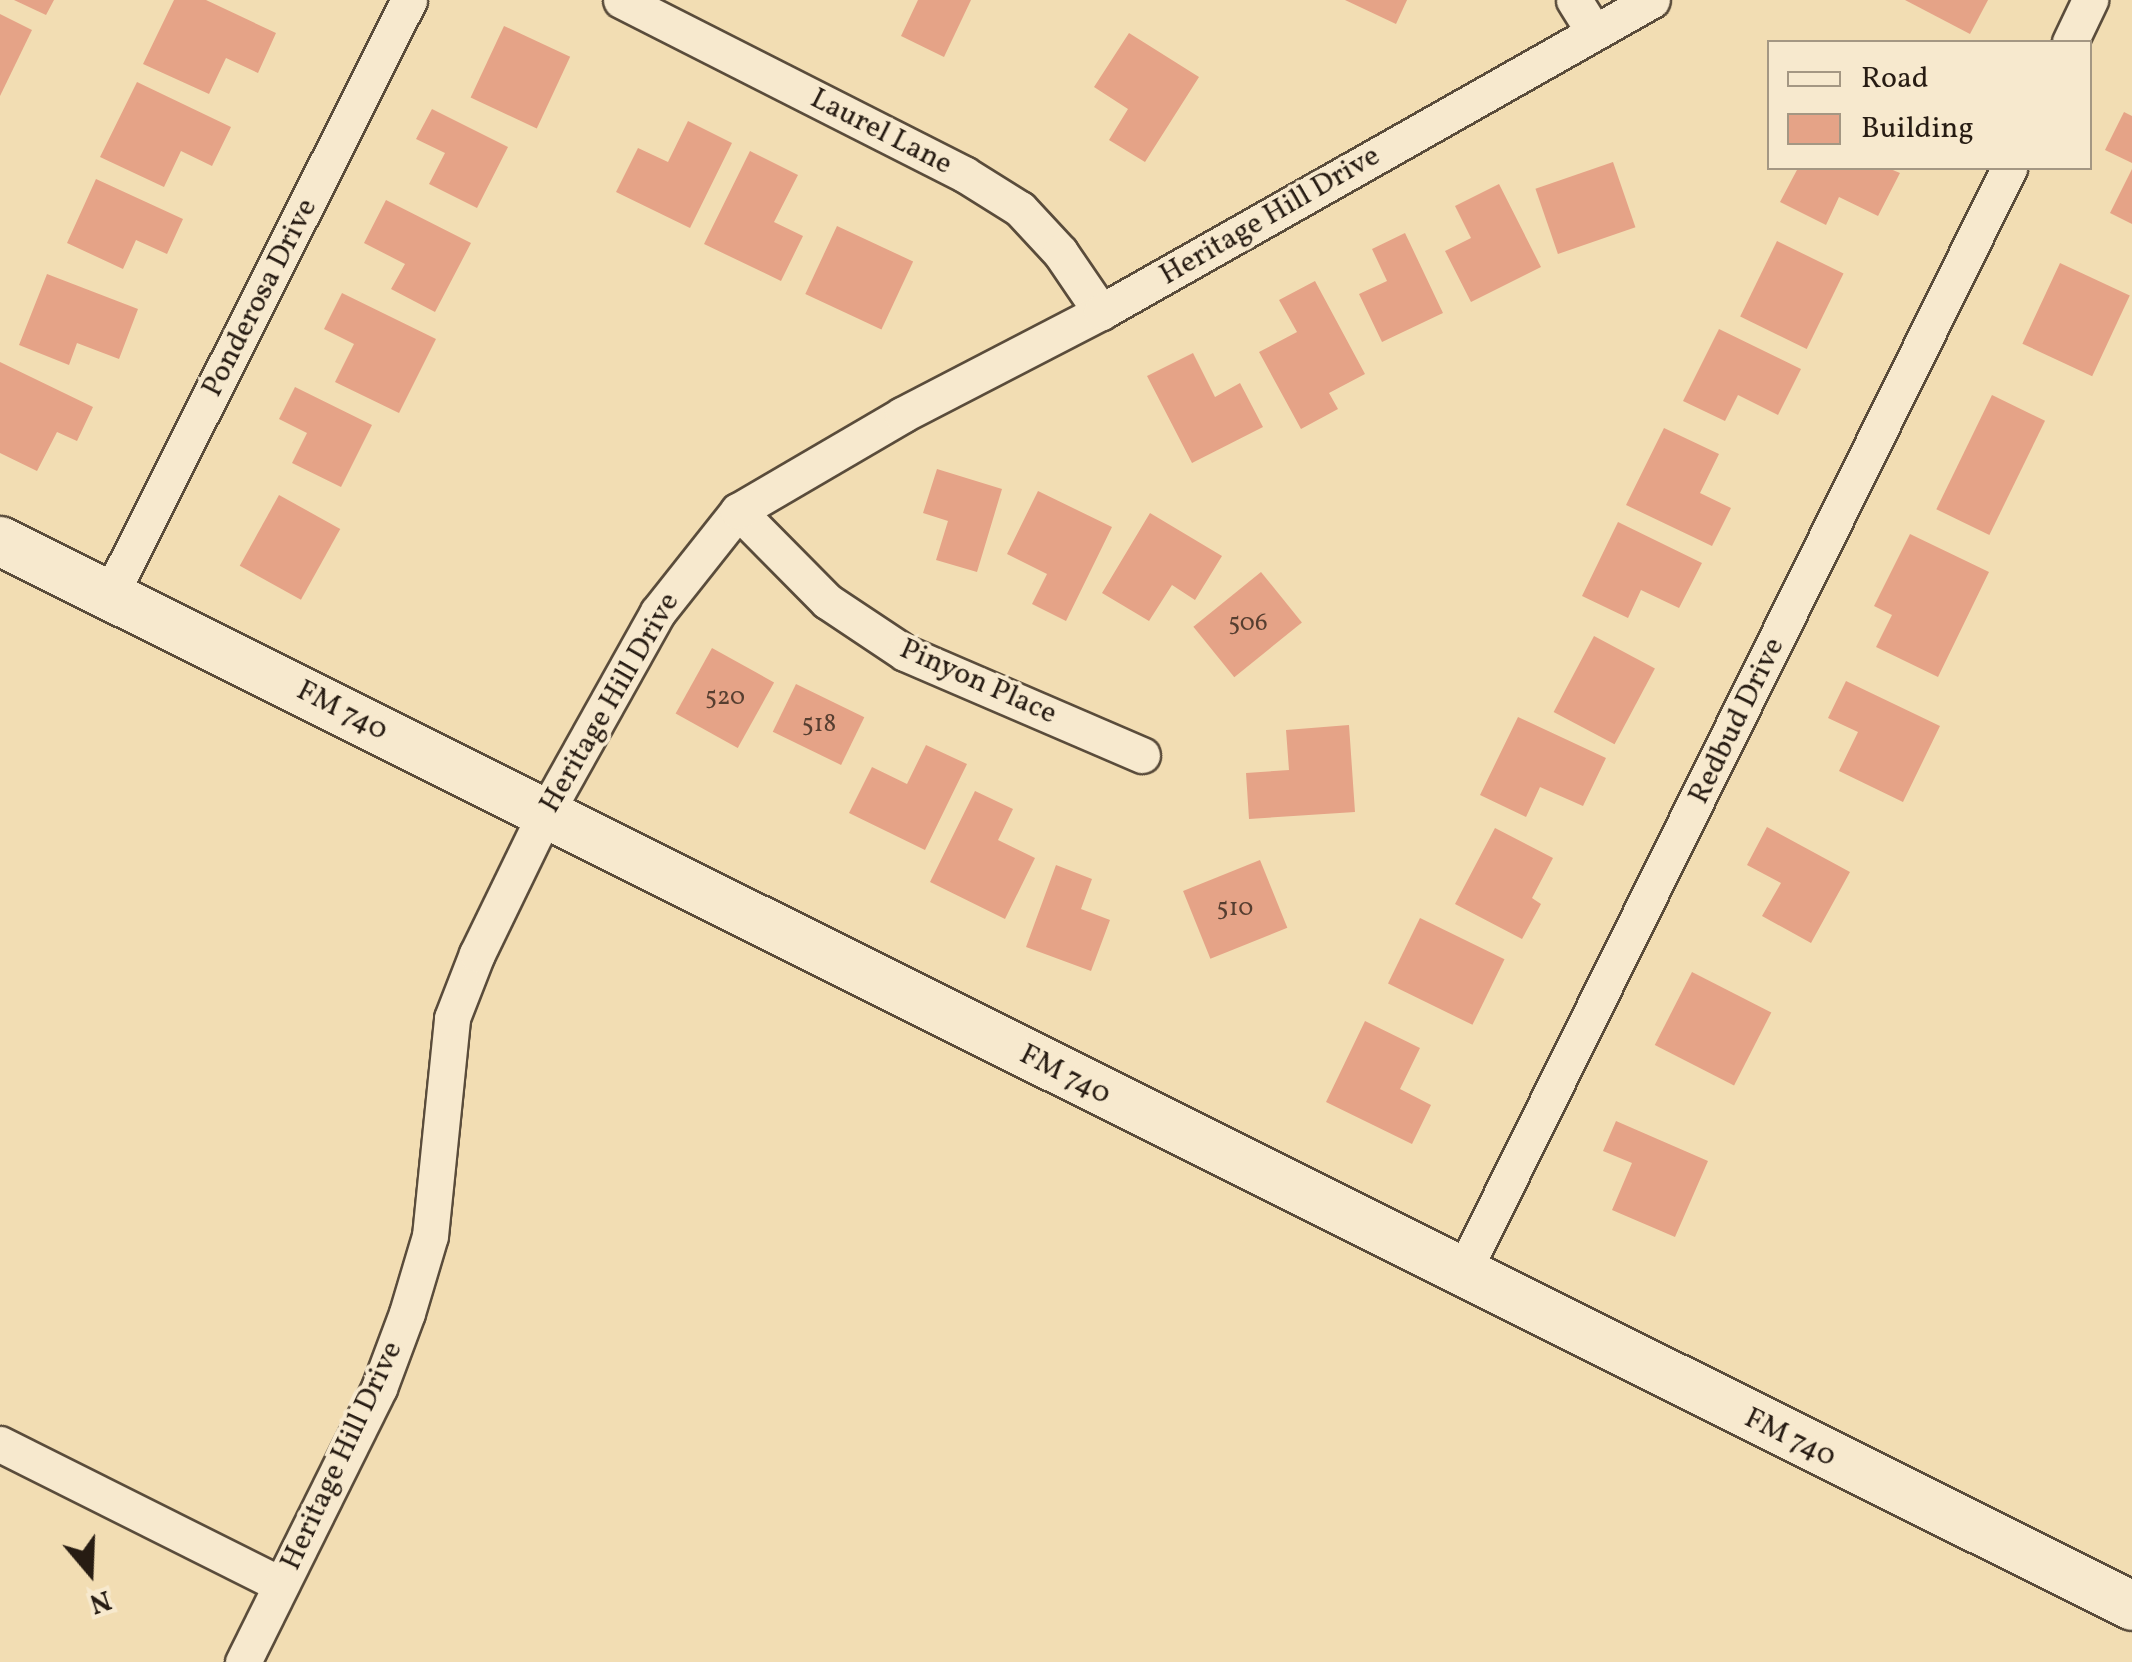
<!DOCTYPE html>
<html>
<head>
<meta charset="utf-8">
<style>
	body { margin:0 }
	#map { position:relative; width:2132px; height:1662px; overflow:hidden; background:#f2ddb3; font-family:Vollkorn,serif }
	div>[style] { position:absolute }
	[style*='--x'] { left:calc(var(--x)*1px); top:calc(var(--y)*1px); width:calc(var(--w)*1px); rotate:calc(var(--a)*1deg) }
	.building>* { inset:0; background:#e5a387; transform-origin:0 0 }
	.roads { filter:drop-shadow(2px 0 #5a4c3b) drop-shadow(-2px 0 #5a4c3b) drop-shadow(0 2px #5a4c3b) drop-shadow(0 -2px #5a4c3b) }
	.street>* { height:35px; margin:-17.5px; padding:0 17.5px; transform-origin:17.5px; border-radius:17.5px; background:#f7e9ce }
	.secondary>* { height:48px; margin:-24px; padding:0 24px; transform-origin:24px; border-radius:24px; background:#f7e9ce }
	span { translate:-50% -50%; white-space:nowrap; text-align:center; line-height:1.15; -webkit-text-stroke:8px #f7e9ce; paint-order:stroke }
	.number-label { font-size:25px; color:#563e30 }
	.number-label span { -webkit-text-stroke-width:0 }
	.street-label { font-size:30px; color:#271c13 }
	.legend { position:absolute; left:1767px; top:40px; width:325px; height:130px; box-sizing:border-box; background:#f7e9ce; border:2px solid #a49783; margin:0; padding:12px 18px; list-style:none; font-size:30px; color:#271c13 }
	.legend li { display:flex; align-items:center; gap:20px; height:50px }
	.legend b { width:50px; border:2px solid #a49783 }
	.north { position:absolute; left:40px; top:1522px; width:100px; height:100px; -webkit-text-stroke:8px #f7e9ce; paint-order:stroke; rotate:161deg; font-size:28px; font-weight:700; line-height:40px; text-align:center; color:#271c13 }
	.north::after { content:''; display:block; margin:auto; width:35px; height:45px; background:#271c13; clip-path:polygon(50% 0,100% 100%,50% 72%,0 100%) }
</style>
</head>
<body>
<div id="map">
	<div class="building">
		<div style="clip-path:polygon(14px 0,54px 0,46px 15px)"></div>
		<div style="clip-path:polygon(174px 0,206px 0,276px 33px,258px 73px,226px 58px,209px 94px,143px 64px)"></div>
		<div style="clip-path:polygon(918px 0,971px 0,944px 57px,901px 36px)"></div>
		<div style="clip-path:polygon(1345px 0,1407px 0,1396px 24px)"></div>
		<div style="clip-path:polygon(1905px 0,1988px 0,1970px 34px)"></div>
		<div style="clip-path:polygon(0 14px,32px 30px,0 96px)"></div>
		<div style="left:504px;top:26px;width:73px;height:79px;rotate:25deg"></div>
		<div style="clip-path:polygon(1129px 33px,1199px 77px,1145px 162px,1109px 140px,1128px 109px,1094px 87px)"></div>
		<div style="clip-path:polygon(137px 82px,231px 127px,212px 166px,181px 151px,164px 187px,100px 157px)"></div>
		<div style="clip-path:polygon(432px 109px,508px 147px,477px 208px,429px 184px,445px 153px,416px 139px)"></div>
		<div style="clip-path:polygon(2124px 112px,2132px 116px,2132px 163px,2105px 150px)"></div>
		<div style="clip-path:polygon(688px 121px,732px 143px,690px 228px,616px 192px,638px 148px,668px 162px)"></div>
		<div style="clip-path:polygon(750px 151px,798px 175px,774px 222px,803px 236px,781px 281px,704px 244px)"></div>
		<div style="left:1613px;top:162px;width:69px;height:82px;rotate:71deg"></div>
		<div style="clip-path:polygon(1798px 168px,1888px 168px,1900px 173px,1878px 216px,1839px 197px,1826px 225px,1780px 202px)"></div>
		<div style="clip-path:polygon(2132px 169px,2132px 224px,2110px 213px)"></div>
		<div style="clip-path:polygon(96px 179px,183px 219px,167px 254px,136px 240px,123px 269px,67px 243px)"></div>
		<div style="clip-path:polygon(1499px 184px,1541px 267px,1471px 302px,1445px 251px,1471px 238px,1455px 206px)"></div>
		<div style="clip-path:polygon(386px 200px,471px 243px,435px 312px,391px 289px,405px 264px,364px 243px)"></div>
		<div style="left:837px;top:226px;width:84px;height:75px;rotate:25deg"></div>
		<div style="clip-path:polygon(1405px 233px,1443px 313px,1382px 342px,1359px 294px,1387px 281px,1372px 249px)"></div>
		<div style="left:1777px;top:241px;width:74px;height:84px;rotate:26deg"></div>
		<div style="left:2060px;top:263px;width:77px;height:89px;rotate:25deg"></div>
		<div style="clip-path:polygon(47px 274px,138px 309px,119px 359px,77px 343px,69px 365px,19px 345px)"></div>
		<div style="clip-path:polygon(1315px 281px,1365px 374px,1329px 393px,1338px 409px,1301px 429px,1259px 352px,1297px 332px,1279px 300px)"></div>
		<div style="clip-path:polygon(342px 293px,436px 339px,399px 413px,335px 382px,354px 344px,324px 329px)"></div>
		<div style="clip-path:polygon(1719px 329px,1801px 369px,1778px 415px,1738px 395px,1725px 421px,1683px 401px)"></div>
		<div style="clip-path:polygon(1193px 353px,1215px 397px,1240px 383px,1263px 427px,1192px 463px,1147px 376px)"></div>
		<div style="clip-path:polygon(0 362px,93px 407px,77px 441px,57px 432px,37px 471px,0 453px)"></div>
		<div style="clip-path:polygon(295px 387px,372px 425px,341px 487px,292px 463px,307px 433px,279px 419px)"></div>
		<div style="left:1992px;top:395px;width:59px;height:127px;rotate:26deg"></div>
		<div style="clip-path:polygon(1664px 428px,1719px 454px,1700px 493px,1731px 508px,1712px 546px,1626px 505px)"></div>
		<div style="clip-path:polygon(937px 469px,1002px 489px,977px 572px,936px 560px,948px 521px,923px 513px)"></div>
		<div style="clip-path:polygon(1038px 491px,1112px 527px,1066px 621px,1032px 604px,1047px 574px,1007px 554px)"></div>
		<div style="left:279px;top:495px;width:70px;height:81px;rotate:29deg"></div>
		<div style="clip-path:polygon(1150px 513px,1222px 556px,1195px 600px,1172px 585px,1149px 621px,1102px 593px)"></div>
		<div style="clip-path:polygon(1618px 522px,1702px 563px,1679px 608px,1641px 590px,1628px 618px,1582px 596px)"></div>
		<div style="clip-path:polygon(1910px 534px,1989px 572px,1938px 677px,1876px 647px,1892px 615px,1874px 606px)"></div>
		<div style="left:1261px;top:572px;width:65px;height:87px;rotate:51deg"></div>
		<div style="left:1594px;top:636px;width:69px;height:86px;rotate:28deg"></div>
		<div style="left:712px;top:648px;width:71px;height:75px;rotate:29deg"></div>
		<div style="clip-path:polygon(1846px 681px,1940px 726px,1903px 802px,1839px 771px,1858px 732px,1828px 718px)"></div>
		<div style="left:796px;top:684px;width:76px;height:53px;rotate:26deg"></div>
		<div style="clip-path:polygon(1518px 717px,1606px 758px,1583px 806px,1540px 787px,1526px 817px,1480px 795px)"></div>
		<div style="clip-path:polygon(1349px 725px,1355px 812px,1249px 819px,1246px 773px,1289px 770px,1286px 730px)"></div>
		<div style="clip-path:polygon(926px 745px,967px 764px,925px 850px,849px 813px,872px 767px,907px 784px)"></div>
		<div style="clip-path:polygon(975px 791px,1013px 809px,998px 840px,1035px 858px,1005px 919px,930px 882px)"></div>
		<div style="clip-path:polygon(1767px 827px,1850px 872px,1811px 943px,1762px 916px,1781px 883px,1747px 865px)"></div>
		<div style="clip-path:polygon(1495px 828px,1553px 858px,1532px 898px,1541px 904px,1522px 939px,1455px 904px)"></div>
		<div style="left:1260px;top:860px;width:73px;height:83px;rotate:68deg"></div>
		<div style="clip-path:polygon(1056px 865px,1092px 879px,1081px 909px,1110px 920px,1091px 971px,1026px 947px)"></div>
		<div style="left:1420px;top:918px;width:94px;height:73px;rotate:26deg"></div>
		<div style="left:1692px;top:972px;width:89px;height:82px;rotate:27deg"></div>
		<div style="clip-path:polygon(1365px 1021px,1420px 1048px,1400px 1089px,1431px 1105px,1412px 1144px,1326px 1102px)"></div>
		<div style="clip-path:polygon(1616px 1121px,1708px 1161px,1675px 1237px,1612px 1210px,1632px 1163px,1603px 1151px)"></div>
	</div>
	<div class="roads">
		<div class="street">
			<div style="--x:621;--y:0;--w:385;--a:26.9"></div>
			<div style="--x:964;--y:174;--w:66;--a:32"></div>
			<div style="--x:1020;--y:209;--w:59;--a:47.1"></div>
			<div style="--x:1060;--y:252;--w:73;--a:55.7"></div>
			<div style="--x:1574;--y:0;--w:36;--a:58"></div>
			<div style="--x:2070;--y:42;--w:47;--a:-64.5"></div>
			<div style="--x:738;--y:511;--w:127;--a:45.3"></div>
			<div style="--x:827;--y:601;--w:94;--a:33.7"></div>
			<div style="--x:905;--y:653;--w:258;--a:23.3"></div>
			<div style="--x:110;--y:595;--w:666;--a:-63.32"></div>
			<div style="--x:1462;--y:1274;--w:1234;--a:-63.68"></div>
			<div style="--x:0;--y:1444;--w:314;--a:26.6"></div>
			<div style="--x:243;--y:1662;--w:306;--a:-63.6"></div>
			<div style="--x:379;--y:1388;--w:80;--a:-69.5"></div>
			<div style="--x:407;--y:1313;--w:80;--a:-73.4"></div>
			<div style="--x:430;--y:1236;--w:219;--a:-84.2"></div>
			<div style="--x:452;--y:1018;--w:69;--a:-68.7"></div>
			<div style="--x:477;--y:954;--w:156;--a:-64.1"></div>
			<div style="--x:545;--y:814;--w:231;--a:-60.8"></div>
			<div style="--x:658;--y:612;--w:129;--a:-51.6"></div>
			<div style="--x:738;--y:511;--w:190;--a:-30.3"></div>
			<div style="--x:902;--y:415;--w:224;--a:-27.4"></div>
			<div style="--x:1101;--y:312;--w:633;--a:-29.52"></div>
		</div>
		<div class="secondary">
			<div style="--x:0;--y:541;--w:2383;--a:26.54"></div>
		</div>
	</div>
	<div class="number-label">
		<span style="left:1248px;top:624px">506</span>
		<span style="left:725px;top:698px">520</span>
		<span style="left:819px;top:725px">518</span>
		<span style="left:1235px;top:909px">510</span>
	</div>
	<div class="street-label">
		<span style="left:881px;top:132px;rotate:27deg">Laurel Lane</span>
		<span style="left:1270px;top:216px;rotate:-30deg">Heritage Hill Drive</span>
		<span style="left:260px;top:298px;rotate:-63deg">Ponderosa Drive</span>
		<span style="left:978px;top:682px;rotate:24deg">Pinyon Place</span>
		<span style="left:610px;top:703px;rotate:-60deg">Heritage Hill Drive</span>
		<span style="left:342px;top:711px;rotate:27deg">FM 740</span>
		<span style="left:1737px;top:721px;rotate:-64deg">Redbud Drive</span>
		<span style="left:1065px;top:1075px;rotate:27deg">FM 740</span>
		<span style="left:1790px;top:1438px;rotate:26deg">FM 740</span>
		<span style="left:342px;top:1456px;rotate:-65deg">Heritage Hill Drive</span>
	</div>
	<ul class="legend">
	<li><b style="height:12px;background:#f7e9ce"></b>Road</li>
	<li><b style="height:28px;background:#e5a387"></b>Building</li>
	</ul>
	<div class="north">N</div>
</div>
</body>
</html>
